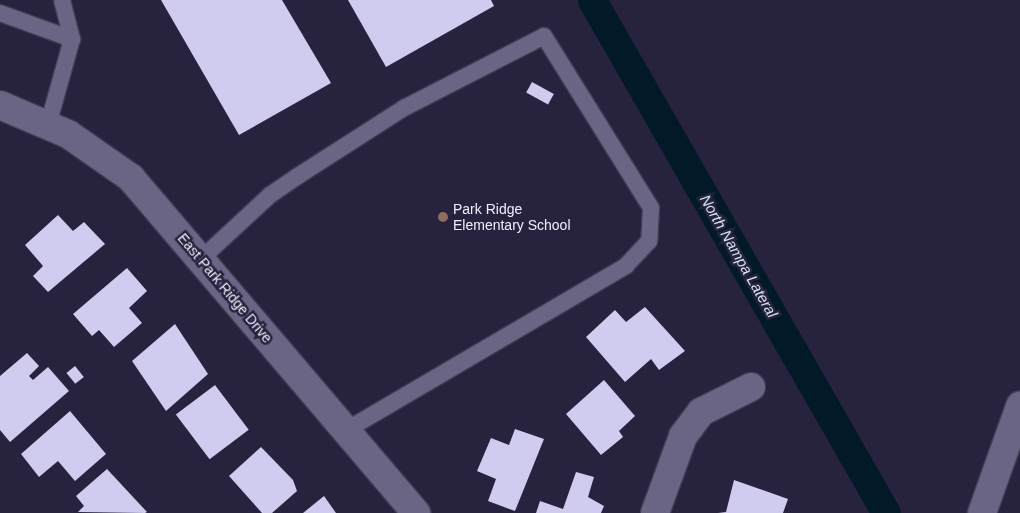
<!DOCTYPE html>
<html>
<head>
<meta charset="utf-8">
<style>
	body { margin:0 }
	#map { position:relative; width:1020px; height:513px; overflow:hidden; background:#27223d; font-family:Arial,sans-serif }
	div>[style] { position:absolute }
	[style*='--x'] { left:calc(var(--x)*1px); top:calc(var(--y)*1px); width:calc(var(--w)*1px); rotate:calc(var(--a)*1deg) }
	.canal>* { height:29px; margin:-14.5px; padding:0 14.5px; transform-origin:14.5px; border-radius:14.5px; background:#021a28 }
	.building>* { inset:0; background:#d0ccef; transform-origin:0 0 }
	.roads { filter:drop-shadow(1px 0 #413d53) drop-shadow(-1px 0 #413d53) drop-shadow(0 1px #413d53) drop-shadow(0 -1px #413d53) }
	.lane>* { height:16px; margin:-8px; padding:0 8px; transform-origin:8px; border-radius:8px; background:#6a6585 }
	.street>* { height:28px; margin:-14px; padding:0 14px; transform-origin:14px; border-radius:14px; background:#6a6585 }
	.secondary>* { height:28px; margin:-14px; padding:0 14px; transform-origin:14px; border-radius:14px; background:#6a6585 }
	.dots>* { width:14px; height:14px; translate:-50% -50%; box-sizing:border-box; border:2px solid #27223d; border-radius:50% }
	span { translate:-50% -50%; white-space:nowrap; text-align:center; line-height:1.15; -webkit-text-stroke:5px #27223d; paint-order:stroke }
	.poi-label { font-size:14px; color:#f0eefd }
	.left { translate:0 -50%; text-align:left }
	.street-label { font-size:14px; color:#f0eefd }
	.water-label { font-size:15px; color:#d1e4f1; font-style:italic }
</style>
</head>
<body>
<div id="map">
	<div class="canal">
		<div style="--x:592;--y:0;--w:591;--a:60.18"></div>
	</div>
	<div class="building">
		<div style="clip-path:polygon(161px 0,282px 0,331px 83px,239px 135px)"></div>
		<div style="clip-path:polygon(348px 0,491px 0,494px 6px,386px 67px)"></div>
		<div style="left:532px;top:82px;width:25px;height:12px;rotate:29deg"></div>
		<div style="clip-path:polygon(58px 215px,73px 231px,84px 222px,105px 244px,48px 292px,33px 276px,43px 266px,25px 245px)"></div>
		<div style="clip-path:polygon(127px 268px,147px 291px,129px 308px,142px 323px,114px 347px,99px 330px,92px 336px,73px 314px)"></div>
		<div style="clip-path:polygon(645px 307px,685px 351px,659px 370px,651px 359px,625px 382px,586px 337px,615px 310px,626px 322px)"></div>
		<div style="clip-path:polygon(175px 324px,208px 374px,166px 411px,132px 361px)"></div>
		<div style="clip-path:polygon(27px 353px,39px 366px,29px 376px,33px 380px,48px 367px,69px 391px,10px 442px,0 430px,0 376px)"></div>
		<div style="left:75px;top:366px;width:14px;height:11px;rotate:51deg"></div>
		<div style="clip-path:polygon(604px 380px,635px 416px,619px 431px,623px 437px,601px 455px,566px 414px)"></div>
		<div style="left:215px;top:385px;width:56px;height:49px;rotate:53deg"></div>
		<div style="clip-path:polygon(70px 411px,106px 454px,75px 481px,58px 461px,39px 477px,21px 454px)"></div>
		<div style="clip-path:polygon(515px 429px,544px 439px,515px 511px,488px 501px,496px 479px,477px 471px,491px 438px,509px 445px)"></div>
		<div style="clip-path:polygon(261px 447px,293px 480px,297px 491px,272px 513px,262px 513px,229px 476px)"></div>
		<div style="clip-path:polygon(107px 469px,147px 512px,145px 513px,78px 512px,84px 506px,76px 496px)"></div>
		<div style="clip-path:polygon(576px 472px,594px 477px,588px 497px,604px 506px,601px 513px,536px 513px,540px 501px,563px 509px)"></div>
		<div style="clip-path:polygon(734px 480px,788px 499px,783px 513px,718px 513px,726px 512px)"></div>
		<div style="clip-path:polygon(324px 496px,336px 513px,303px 513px)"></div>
	</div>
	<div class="roads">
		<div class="lane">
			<div style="--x:0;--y:13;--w:77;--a:19.9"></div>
			<div style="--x:48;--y:125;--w:89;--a:-74.4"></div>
			<div style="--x:72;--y:39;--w:40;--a:-104.4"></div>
			<div style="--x:201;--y:259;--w:94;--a:-42.8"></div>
			<div style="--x:270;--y:195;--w:34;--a:-34"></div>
			<div style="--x:298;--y:176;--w:126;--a:-32.7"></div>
			<div style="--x:404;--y:108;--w:157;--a:-27.2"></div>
			<div style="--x:544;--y:36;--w:203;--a:58.1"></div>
			<div style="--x:651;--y:208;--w:33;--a:93"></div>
			<div style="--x:649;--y:241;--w:34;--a:133"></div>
			<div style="--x:626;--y:266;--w:326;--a:149.6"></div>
		</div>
		<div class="street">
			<div style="--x:0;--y:105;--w:74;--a:23.1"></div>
			<div style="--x:68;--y:134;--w:77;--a:34.9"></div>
			<div style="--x:131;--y:178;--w:440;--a:49.6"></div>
			<div style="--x:655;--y:513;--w:82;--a:-70"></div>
			<div style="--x:683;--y:436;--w:30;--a:-53"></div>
			<div style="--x:701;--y:412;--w:56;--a:-26.6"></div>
		</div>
		<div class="secondary">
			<div style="--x:982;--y:513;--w:114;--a:-70.4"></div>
		</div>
	</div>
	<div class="dots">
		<div style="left:443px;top:217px;background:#8d6e63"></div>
	</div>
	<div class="poi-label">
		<span class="left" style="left:453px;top:217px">Park Ridge<br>Elementary School</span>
	</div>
	<div class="street-label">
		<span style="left:225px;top:288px;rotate:50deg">East Park Ridge Drive</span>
	</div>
	<div class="water-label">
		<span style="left:739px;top:256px;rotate:60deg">North Nampa Lateral</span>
	</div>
</div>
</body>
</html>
